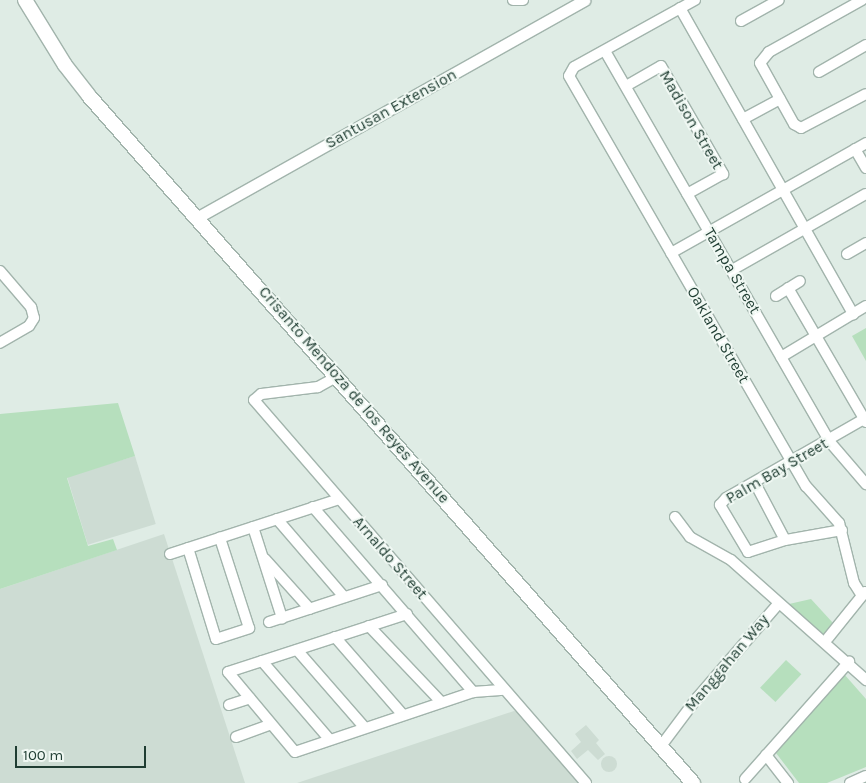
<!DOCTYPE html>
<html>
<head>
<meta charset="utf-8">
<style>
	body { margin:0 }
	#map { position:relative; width:866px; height:783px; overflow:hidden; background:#dfece5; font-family:Karla,sans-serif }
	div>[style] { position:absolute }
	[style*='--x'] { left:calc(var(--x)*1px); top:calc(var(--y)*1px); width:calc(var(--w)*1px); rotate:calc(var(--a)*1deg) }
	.built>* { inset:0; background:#cddcd3; transform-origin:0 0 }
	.round { border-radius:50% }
	.green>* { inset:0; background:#b6dfbd; transform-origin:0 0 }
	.roads { filter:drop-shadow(1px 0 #a2b4ac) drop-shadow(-1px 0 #a2b4ac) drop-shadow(0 1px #a2b4ac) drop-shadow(0 -1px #a2b4ac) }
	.minor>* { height:10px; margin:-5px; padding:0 5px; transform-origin:5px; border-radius:5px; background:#fff }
	.tertiary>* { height:11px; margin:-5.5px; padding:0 5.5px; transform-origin:5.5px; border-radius:5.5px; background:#fff }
	.secondary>* { height:14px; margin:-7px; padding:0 7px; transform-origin:7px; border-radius:7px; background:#fff }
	span { translate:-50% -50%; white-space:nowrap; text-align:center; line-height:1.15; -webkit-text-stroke:4px #f0f8f3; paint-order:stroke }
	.street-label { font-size:16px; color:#1f3d32 }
	.scale { position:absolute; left:15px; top:746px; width:131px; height:22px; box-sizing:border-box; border:2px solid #1f3d32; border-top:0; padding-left:6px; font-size:15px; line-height:18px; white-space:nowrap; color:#1f3d32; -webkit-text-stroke:4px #f0f8f3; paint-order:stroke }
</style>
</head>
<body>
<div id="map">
	<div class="built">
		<div style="left:135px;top:456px;width:71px;height:71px;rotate:73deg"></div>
		<div style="clip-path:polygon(164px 534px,245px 783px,0 783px,0 589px)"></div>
		<div style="clip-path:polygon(514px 711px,520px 713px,580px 783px,297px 783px)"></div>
		<div style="clip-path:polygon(586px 725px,599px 740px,596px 743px,605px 754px,598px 760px,588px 750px,577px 759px,571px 751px,581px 742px,575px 734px)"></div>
		<div class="round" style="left:601px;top:756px;width:16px;height:16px"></div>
	</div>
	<div class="green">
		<div style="clip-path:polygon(866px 328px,866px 361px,852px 336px)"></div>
		<div style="clip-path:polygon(118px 403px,135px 456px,67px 478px,88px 546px,113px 539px,117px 550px,0 589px,0 414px)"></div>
		<div style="clip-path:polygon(811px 599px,833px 623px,824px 635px,789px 604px)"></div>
		<div style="left:786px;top:660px;width:21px;height:38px;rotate:43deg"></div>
		<div style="clip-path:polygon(844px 674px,866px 699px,866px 767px,827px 783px,799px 783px,776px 753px)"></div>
	</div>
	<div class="roads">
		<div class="minor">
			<div style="--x:513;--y:0;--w:10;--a:0"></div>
			<div style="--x:695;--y:0;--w:138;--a:151"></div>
			<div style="--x:574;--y:67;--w:10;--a:119"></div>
			<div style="--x:569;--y:76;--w:474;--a:60"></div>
			<div style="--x:806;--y:486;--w:50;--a:48.3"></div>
			<div style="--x:839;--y:523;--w:62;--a:76"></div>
			<div style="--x:854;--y:583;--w:15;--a:58"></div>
			<div style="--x:862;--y:0;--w:107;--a:150.8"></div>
			<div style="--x:769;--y:52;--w:14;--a:129"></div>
			<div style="--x:760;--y:63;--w:70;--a:60.9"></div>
			<div style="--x:794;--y:124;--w:8;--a:30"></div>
			<div style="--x:801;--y:128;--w:73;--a:-27.6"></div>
			<div style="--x:680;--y:8;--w:352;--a:60.5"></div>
			<div style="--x:741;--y:21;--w:43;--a:-28.9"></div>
			<div style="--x:605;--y:51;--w:450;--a:60.1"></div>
			<div style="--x:829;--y:441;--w:57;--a:49.3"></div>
			<div style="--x:819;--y:72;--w:54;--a:-29.9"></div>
			<div style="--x:626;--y:86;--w:40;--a:-29.7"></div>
			<div style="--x:661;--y:66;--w:125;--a:60.1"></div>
			<div style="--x:723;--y:174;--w:41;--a:150.9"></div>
			<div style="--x:743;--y:119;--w:42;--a:-28.4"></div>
			<div style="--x:855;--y:149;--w:22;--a:60"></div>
			<div style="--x:671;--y:253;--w:224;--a:-29.4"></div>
			<div style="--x:847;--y:254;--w:22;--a:-30"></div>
			<div style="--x:732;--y:270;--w:154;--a:-29.6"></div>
			<div style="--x:0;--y:271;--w:48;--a:49.3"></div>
			<div style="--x:31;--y:307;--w:11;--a:75"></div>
			<div style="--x:34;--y:318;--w:9;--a:122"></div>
			<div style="--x:29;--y:326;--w:34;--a:150"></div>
			<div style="--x:788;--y:288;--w:155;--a:59.8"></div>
			<div style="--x:776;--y:296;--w:28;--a:-32"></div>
			<div style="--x:781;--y:357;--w:99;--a:-31"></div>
			<div style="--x:338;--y:376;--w:23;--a:151"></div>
			<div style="--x:318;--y:387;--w:57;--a:173"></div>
			<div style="--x:261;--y:394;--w:9;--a:139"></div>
			<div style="--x:254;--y:400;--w:507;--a:49.08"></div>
			<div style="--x:755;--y:483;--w:64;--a:62.2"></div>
			<div style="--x:313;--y:507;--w:245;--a:49.1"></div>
			<div style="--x:675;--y:517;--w:25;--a:53"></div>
			<div style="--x:690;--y:537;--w:47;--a:29.3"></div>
			<div style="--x:731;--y:560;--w:181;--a:41.6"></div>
			<div style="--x:277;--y:519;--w:103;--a:49.3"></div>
			<div style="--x:253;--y:527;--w:96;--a:72.3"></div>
			<div style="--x:842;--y:530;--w:58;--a:170"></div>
			<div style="--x:785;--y:540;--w:39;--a:162"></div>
			<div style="--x:748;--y:552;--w:55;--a:-120.8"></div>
			<div style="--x:720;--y:505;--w:9;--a:-49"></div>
			<div style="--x:726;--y:498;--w:159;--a:-29.8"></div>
			<div style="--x:188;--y:548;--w:95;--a:72.9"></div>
			<div style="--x:216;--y:639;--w:35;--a:-18"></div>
			<div style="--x:249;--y:628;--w:95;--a:-107.9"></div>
			<div style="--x:170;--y:554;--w:178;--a:-18"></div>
			<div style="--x:265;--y:559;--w:67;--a:48"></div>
			<div style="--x:407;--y:614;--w:188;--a:162"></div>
			<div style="--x:228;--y:672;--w:104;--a:50.1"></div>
			<div style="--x:295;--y:752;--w:188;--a:-18.6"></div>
			<div style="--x:473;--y:692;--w:31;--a:-4"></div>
			<div style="--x:269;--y:622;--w:119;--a:-18.1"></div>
			<div style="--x:369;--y:626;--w:105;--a:46.5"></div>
			<div style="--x:335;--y:637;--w:103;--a:48.9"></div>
			<div style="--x:828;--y:638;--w:59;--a:-51.2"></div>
			<div style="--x:297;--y:650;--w:103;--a:48.9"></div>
			<div style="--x:262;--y:661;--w:103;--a:49.3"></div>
			<div style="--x:229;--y:705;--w:22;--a:-18"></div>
			<div style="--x:236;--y:737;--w:37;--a:-20"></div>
			<div style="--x:661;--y:746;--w:60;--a:-53.1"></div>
			<div style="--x:697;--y:698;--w:125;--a:-49.2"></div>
			<div style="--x:766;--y:755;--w:36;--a:52"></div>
			<div style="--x:745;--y:779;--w:157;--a:-48.4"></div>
			<div style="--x:850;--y:783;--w:17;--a:-24"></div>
		</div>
		<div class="tertiary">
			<div style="--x:198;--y:217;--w:443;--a:-29.3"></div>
		</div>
		<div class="secondary">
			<div style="--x:25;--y:0;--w:76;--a:58.4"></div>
			<div style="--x:65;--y:65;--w:39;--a:52"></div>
			<div style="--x:89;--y:96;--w:915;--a:48.68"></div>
		</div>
	</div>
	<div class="street-label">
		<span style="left:391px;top:109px;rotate:-29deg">Santusan Extension</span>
		<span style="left:691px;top:120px;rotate:60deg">Madison Street</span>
		<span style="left:732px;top:271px;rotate:60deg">Tampa Street</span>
		<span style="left:718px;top:335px;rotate:60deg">Oakland Street</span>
		<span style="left:354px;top:395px;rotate:49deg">Crisanto Mendoza de los Reyes Avenue</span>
		<span style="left:777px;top:471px;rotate:-30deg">Palm Bay Street</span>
		<span style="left:390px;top:558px;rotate:49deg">Arnaldo Street</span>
		<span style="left:727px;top:663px;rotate:-50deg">Manggahan Way</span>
	</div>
	<div class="scale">100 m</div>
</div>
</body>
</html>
